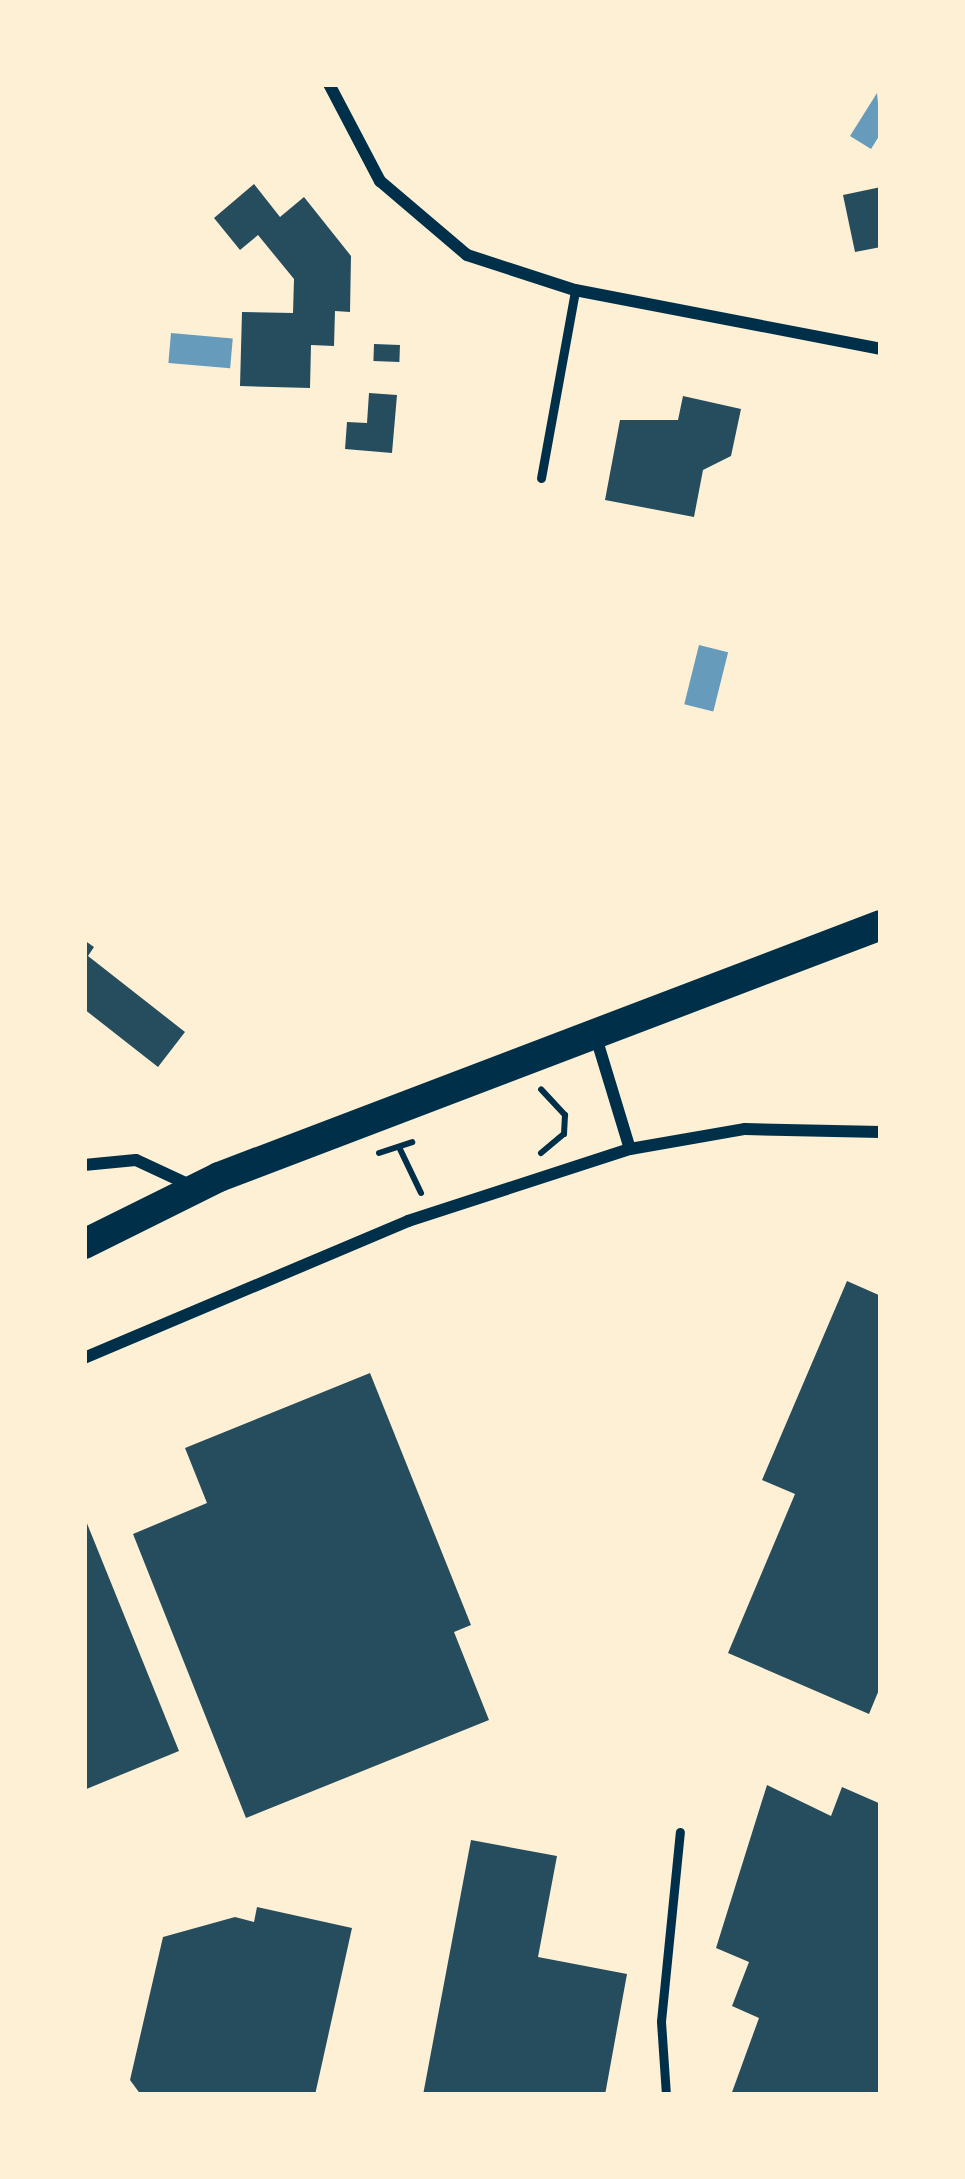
<!DOCTYPE html>
<html>
<head>
<meta charset="utf-8">
<style>
	body { margin:0 }
	#map { position:relative; width:965px; height:2179px; overflow:hidden; background:#fdf0d5; font-family:Quicksand,sans-serif }
	div>[style] { position:absolute }
	[style*='--x'] { left:calc(var(--x)*1px); top:calc(var(--y)*1px); width:calc(var(--w)*1px); rotate:calc(var(--a)*1deg) }
	.water>* { inset:0; background:#669bbc; transform-origin:0 0 }
	.building>* { inset:0; background:#264d5e; transform-origin:0 0 }
	.path>* { height:6px; margin:-3px; padding:0 3px; transform-origin:3px; border-radius:3px; background:#003049 }
	.service>* { height:9px; margin:-4.5px; padding:0 4.5px; transform-origin:4.5px; border-radius:4.5px; background:#003049 }
	.minor>* { height:12px; margin:-6px; padding:0 6px; transform-origin:6px; border-radius:6px; background:#003049 }
	.primary>* { height:30px; margin:-15px; padding:0 15px; transform-origin:15px; border-radius:15px; background:#003049 }
	span { translate:-50% -50%; white-space:nowrap; text-align:center; line-height:1.15; -webkit-text-stroke:12px #fdf0d5; paint-order:stroke }
	.frame { position:absolute; inset:0; border:87px solid #fdf0d5; pointer-events:none }
</style>
</head>
<body>
<div id="map">
	<div class="water">
		<div style="clip-path:polygon(877px 93px,881px 133px,871px 149px,850px 136px)"></div>
		<div style="left:171px;top:333px;width:62px;height:30px;rotate:5deg"></div>
		<div style="left:699px;top:645px;width:30px;height:61px;rotate:14deg"></div>
	</div>
	<div class="building">
		<div style="clip-path:polygon(254px 184px,280px 217px,304px 197px,351px 256px,350px 312px,335px 311px,334px 346px,311px 345px,310px 388px,240px 386px,242px 312px,293px 313px,294px 279px,258px 235px,240px 250px,214px 218px)"></div>
		<div style="clip-path:polygon(881px 187px,881px 247px,855px 252px,843px 195px)"></div>
		<div style="left:374px;top:344px;width:26px;height:17px;rotate:2deg"></div>
		<div style="clip-path:polygon(369px 393px,397px 395px,392px 453px,345px 449px,347px 422px,367px 423px)"></div>
		<div style="clip-path:polygon(683px 396px,741px 409px,731px 456px,703px 470px,694px 517px,605px 500px,620px 420px,678px 420px)"></div>
		<div style="clip-path:polygon(84px 940px,94px 947px,88px 956px,185px 1032px,158px 1067px,84px 1009px)"></div>
		<div style="clip-path:polygon(847px 1281px,881px 1296px,881px 1685px,869px 1714px,728px 1653px,795px 1494px,762px 1480px)"></div>
		<div style="clip-path:polygon(370px 1373px,471px 1625px,454px 1632px,489px 1720px,246px 1818px,133px 1534px,207px 1503px,185px 1448px)"></div>
		<div style="clip-path:polygon(84px 1516px,179px 1751px,84px 1790px)"></div>
		<div style="clip-path:polygon(767px 1785px,831px 1816px,842px 1787px,881px 1804px,881px 2095px,731px 2095px,759px 2018px,732px 2006px,749px 1962px,716px 1948px)"></div>
		<div style="clip-path:polygon(471px 1840px,557px 1856px,538px 1957px,627px 1974px,605px 2095px,423px 2095px)"></div>
		<div style="clip-path:polygon(257px 1907px,352px 1928px,315px 2095px,141px 2095px,130px 2080px,163px 1937px,235px 1917px,254px 1922px)"></div>
	</div>
	<div class="path">
		<div style="--x:399;--y:1147;--w:51;--a:64.4"></div>
		<div style="--x:379;--y:1153;--w:35;--a:-18"></div>
		<div style="--x:541;--y:1153;--w:30;--a:-40"></div>
		<div style="--x:564;--y:1134;--w:19;--a:-87"></div>
		<div style="--x:565;--y:1115;--w:35;--a:-133"></div>
	</div>
	<div class="service">
		<div style="--x:541;--y:478;--w:191;--a:-79.7"></div>
		<div style="--x:666;--y:2095;--w:74;--a:-93.9"></div>
		<div style="--x:661;--y:2021;--w:190;--a:-84.3"></div>
	</div>
	<div class="minor">
		<div style="--x:329;--y:84;--w:110;--a:62.3"></div>
		<div style="--x:380;--y:181;--w:114;--a:40.4"></div>
		<div style="--x:467;--y:255;--w:114;--a:18"></div>
		<div style="--x:575;--y:290;--w:312;--a:10.9"></div>
		<div style="--x:595;--y:1034;--w:120;--a:73.1"></div>
		<div style="--x:84;--y:1165;--w:52;--a:-5.5"></div>
		<div style="--x:136;--y:1160;--w:64;--a:25"></div>
		<div style="--x:84;--y:1358;--w:352;--a:-22.9"></div>
		<div style="--x:408;--y:1221;--w:233;--a:-18"></div>
		<div style="--x:630;--y:1149;--w:117;--a:-9.9"></div>
		<div style="--x:745;--y:1129;--w:136;--a:1.3"></div>
	</div>
	<div class="primary">
		<div style="--x:84;--y:1244;--w:151;--a:-26.4"></div>
		<div style="--x:219;--y:1177;--w:708;--a:-20.84"></div>
	</div>
	<div class="frame"></div>
</div>
</body>
</html>
